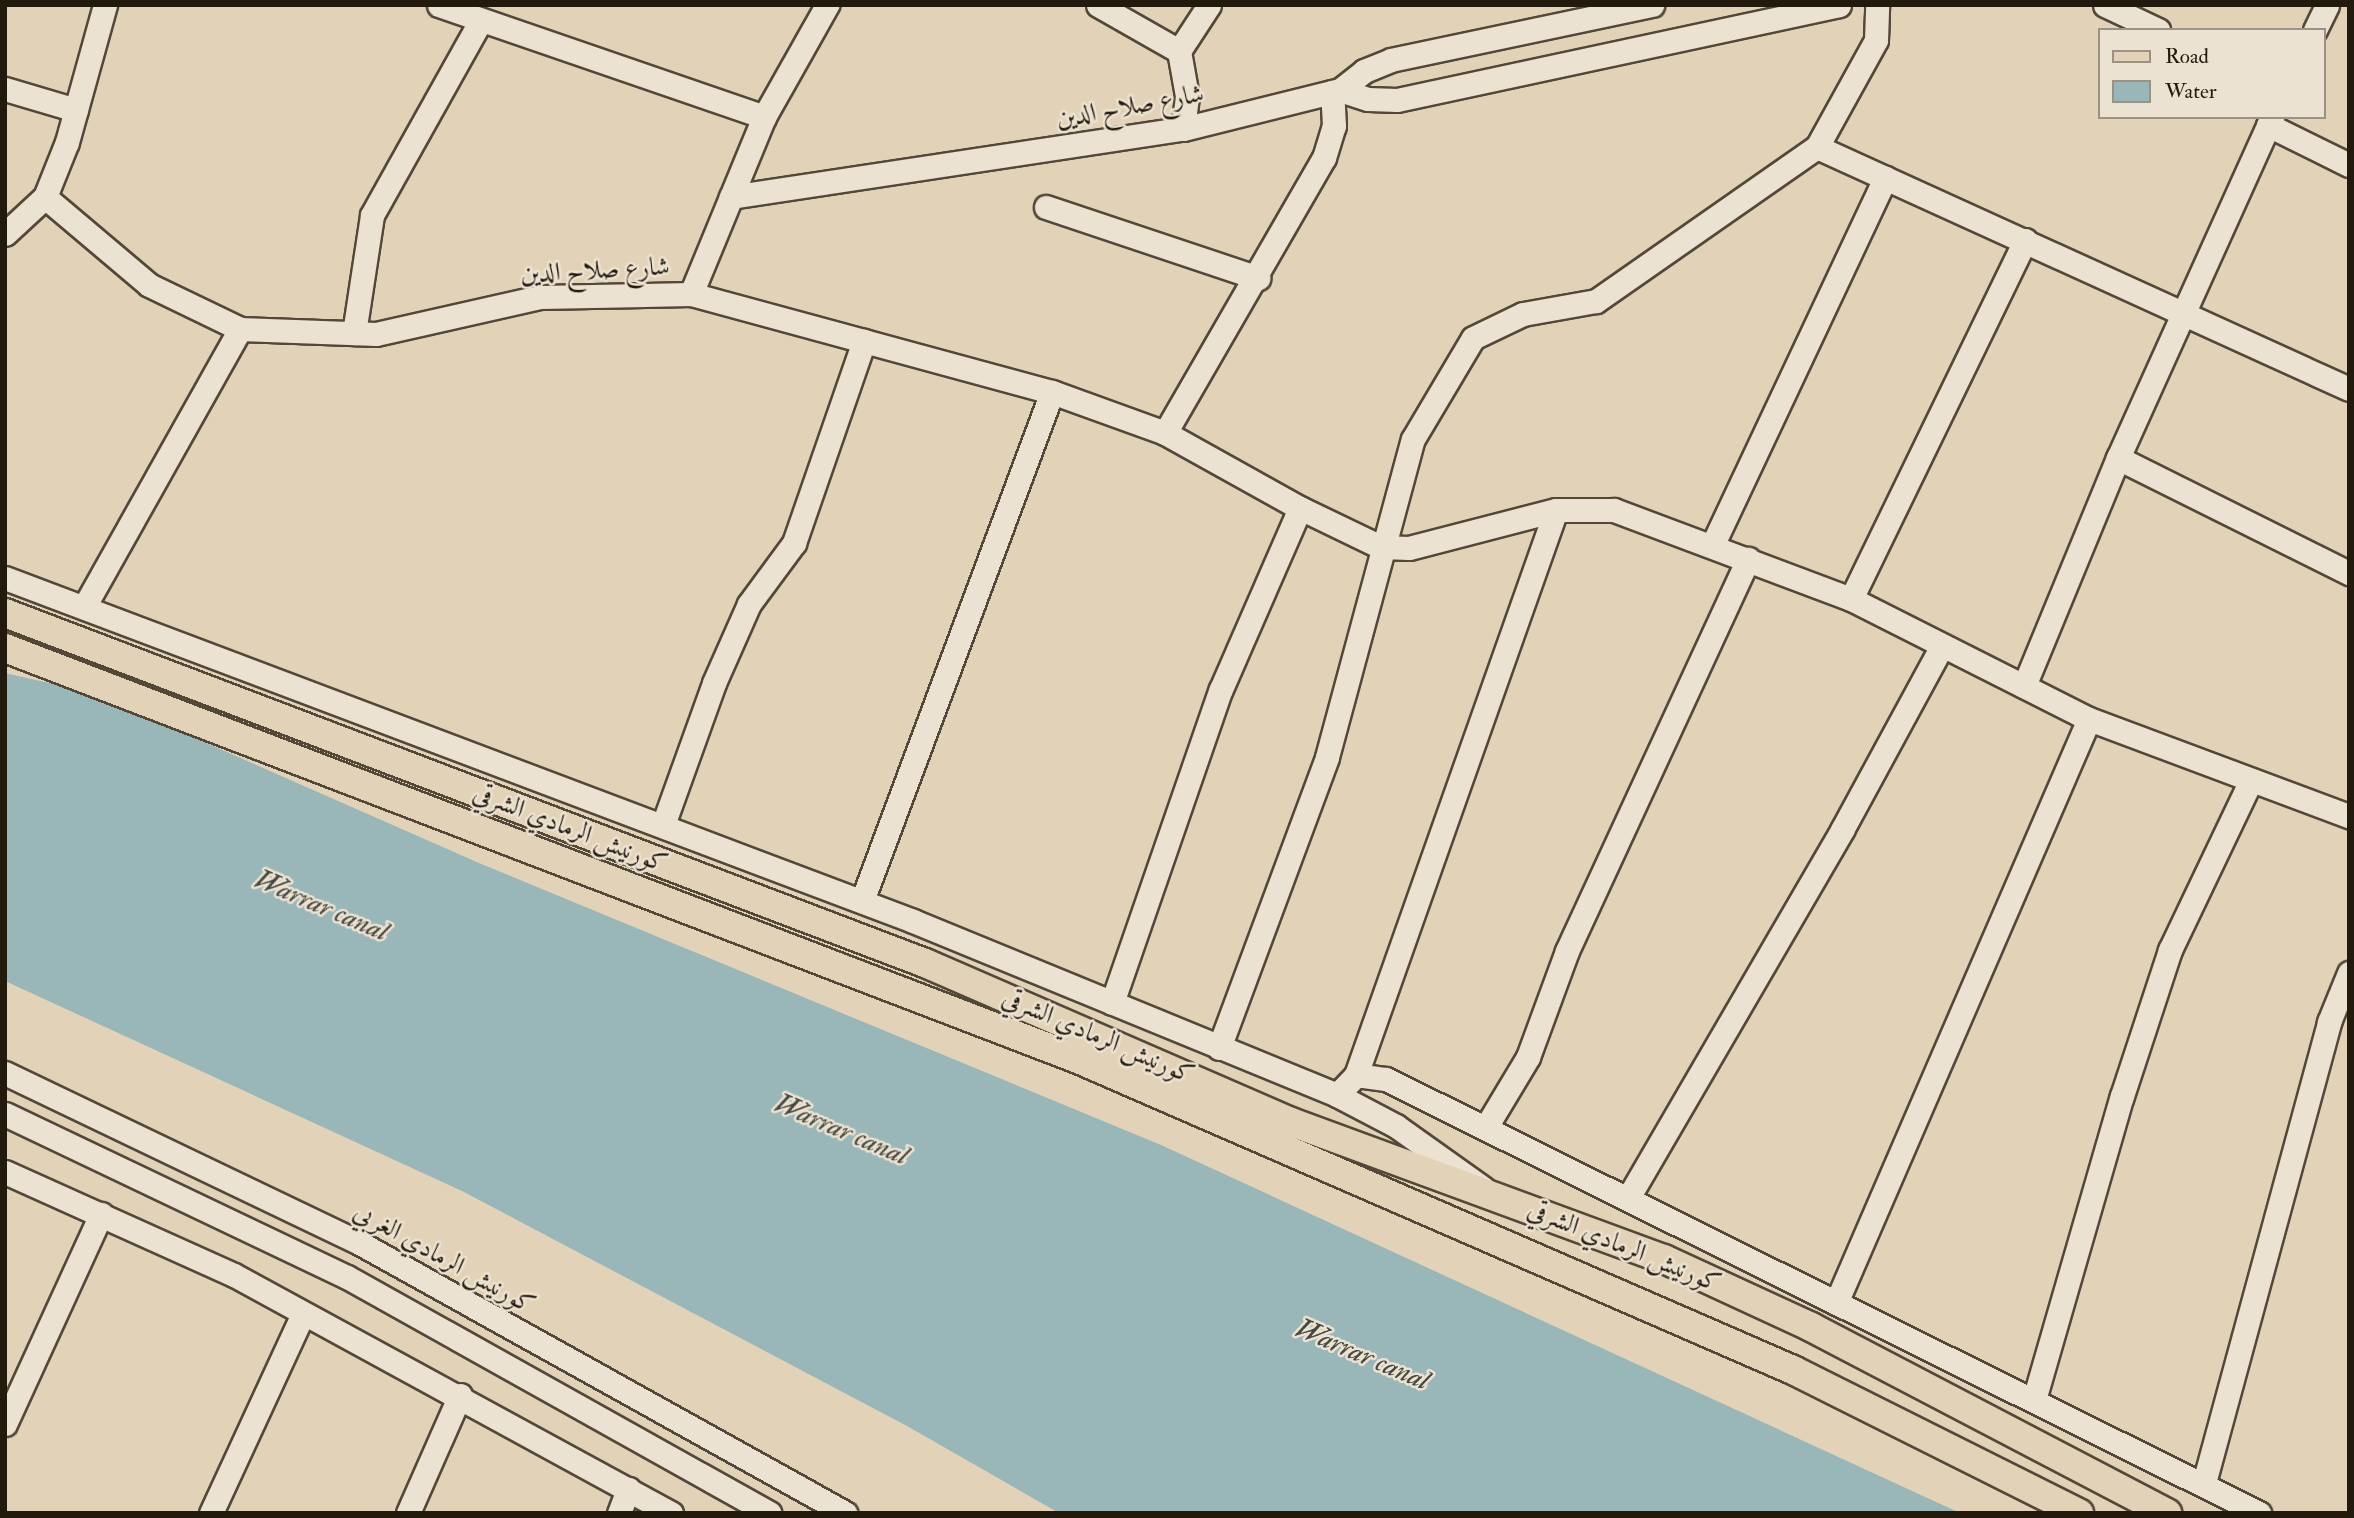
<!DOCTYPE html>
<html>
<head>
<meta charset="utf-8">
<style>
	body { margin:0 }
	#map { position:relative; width:2354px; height:1518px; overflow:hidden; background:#e2d3b8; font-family:"IM FELL Double Pica",Amiri,serif }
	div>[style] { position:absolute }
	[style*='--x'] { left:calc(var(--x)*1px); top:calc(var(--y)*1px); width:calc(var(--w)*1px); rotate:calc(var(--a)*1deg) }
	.water>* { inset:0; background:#99b6b9 }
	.roads { filter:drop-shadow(2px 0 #534838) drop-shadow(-2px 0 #534838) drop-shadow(0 2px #534838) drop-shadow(0 -2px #534838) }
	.minor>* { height:23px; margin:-11.5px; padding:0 11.5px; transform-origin:11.5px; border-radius:11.5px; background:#ece2d1 }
	.major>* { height:28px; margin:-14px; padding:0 14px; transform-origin:14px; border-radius:14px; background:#e2d3b8 }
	span { translate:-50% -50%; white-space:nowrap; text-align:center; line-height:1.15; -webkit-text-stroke:5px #ece2d1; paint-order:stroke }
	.street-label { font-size:26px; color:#231a0e }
	.water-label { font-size:28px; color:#464941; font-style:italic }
	.frame { position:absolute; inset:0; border:7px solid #231a0e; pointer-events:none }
	.legend { position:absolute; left:2098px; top:28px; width:228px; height:91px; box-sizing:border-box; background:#ece2d1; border:2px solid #9c9283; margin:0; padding:9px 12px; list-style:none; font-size:21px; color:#231a0e }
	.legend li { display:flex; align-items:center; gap:14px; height:35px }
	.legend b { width:35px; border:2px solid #9c9283 }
</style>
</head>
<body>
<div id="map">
	<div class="water">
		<div style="clip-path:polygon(5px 673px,93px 693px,479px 863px,1161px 1145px,1960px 1513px,1059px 1513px,907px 1426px,462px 1191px,5px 981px)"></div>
	</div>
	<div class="roads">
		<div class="minor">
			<div style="--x:439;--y:5;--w:344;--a:19"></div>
			<div style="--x:1098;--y:5;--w:93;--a:29.6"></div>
			<div style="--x:2105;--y:5;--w:59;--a:25.3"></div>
			<div style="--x:2315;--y:30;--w:28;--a:-64"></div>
			<div style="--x:5;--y:89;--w:74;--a:16.5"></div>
			<div style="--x:1340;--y:90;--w:29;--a:18"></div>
			<div style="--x:1368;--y:99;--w:29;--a:2"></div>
			<div style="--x:1397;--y:100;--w:452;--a:-12.1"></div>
			<div style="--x:2268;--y:125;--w:90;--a:26.3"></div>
			<div style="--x:1183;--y:129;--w:33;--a:-83"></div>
			<div style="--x:1187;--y:96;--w:46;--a:-100.1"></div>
			<div style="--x:1179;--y:51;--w:55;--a:-56.9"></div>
			<div style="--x:1817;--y:147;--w:584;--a:24.46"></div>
			<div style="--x:45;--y:197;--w:136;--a:40.2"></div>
			<div style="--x:149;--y:285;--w:101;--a:25.8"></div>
			<div style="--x:240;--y:329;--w:136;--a:2.1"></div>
			<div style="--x:376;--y:334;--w:168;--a:-12.7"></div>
			<div style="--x:540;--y:297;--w:151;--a:-1.1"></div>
			<div style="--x:691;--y:294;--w:374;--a:15.2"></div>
			<div style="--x:1052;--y:392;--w:120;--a:19.9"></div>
			<div style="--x:1165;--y:433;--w:154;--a:29.1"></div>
			<div style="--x:1300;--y:508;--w:90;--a:25.7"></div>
			<div style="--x:1381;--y:547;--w:28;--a:2"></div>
			<div style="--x:1409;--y:548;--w:152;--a:-14.5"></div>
			<div style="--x:1556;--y:510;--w:58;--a:0"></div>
			<div style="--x:1614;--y:510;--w:253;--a:20.6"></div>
			<div style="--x:1851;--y:599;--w:267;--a:26.8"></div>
			<div style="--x:2089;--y:719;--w:278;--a:20.5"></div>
			<div style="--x:731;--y:197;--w:457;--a:-8.6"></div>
			<div style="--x:1183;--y:129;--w:162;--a:-14"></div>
			<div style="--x:1340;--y:90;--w:31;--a:-38"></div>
			<div style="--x:1364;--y:71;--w:29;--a:-22"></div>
			<div style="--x:1391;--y:60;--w:267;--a:-11.9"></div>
			<div style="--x:1046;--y:207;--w:224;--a:18.5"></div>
			<div style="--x:5;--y:234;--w:54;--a:-42.8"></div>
			<div style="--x:45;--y:197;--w:59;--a:-68.2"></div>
			<div style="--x:67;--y:142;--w:142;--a:-74.5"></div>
			<div style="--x:691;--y:294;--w:191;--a:-67.6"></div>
			<div style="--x:764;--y:117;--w:129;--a:-60.6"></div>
			<div style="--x:354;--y:333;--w:119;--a:-81.3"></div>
			<div style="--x:372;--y:215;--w:223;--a:-60.8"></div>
			<div style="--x:1165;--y:433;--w:318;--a:-60"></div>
			<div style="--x:1324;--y:158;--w:34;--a:-73"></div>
			<div style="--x:1334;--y:126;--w:34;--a:-93"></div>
			<div style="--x:2118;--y:458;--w:258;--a:26.5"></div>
			<div style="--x:1712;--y:546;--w:407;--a:-64.8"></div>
			<div style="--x:5;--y:578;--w:971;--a:20.69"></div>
			<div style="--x:913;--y:921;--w:458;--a:22.3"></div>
			<div style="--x:1337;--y:1095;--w:67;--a:27.7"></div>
			<div style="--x:1396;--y:1126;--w:107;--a:35.5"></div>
			<div style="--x:1851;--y:599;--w:399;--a:-64.1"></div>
			<div style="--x:84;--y:607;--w:319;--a:-60.7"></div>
			<div style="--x:2024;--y:686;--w:247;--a:-67.6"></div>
			<div style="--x:2118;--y:458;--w:374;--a:-65.7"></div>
			<div style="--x:663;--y:825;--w:151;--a:-70.2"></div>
			<div style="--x:714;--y:683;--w:86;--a:-66.1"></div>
			<div style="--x:749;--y:604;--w:76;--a:-53.6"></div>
			<div style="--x:794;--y:543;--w:214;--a:-70.9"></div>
			<div style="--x:862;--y:901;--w:543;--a:-69.53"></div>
			<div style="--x:1112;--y:1003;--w:332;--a:-70.9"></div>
			<div style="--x:1221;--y:689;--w:197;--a:-66.4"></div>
			<div style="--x:1219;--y:1048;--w:310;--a:-69.6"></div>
			<div style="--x:1327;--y:757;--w:329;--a:-74.9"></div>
			<div style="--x:1413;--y:439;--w:117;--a:-59.3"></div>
			<div style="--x:1473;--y:338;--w:55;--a:-25.6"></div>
			<div style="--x:1523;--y:314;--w:74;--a:-10.1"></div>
			<div style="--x:1596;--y:301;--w:269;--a:-34.9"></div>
			<div style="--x:1817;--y:147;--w:122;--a:-61.1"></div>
			<div style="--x:1876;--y:40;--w:35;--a:-88"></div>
			<div style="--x:5;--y:1073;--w:389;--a:25.6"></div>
			<div style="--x:356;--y:1241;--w:560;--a:29.08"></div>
			<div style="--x:1356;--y:1075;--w:599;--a:-70.51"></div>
			<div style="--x:1337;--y:1095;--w:28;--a:-46"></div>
			<div style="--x:1356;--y:1075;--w:30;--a:8"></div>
			<div style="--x:1386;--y:1079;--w:975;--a:26.43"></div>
			<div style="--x:5;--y:1114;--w:379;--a:25.5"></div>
			<div style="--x:347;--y:1277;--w:484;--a:29.2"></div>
			<div style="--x:1486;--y:1127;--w:82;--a:-59"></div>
			<div style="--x:1528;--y:1057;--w:113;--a:-69.8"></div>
			<div style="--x:1567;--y:951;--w:432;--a:-65.2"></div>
			<div style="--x:5;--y:1172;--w:251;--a:24.2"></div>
			<div style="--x:234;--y:1275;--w:498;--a:28.6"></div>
			<div style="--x:1628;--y:1198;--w:426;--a:-59.8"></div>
			<div style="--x:1842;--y:830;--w:209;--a:-61.5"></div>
			<div style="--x:1836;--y:1303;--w:636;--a:-66.58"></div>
			<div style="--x:2034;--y:1400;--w:316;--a:-73.9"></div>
			<div style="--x:2122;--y:1096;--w:154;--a:-71.8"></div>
			<div style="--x:2170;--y:950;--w:188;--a:-64.5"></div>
			<div style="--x:5;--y:1424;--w:231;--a:-65.4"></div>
			<div style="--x:2204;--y:1483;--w:478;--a:-74.8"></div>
			<div style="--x:2329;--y:1022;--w:53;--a:-67.8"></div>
			<div style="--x:211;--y:1513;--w:219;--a:-65.2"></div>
			<div style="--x:408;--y:1513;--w:129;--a:-66.2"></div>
			<div style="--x:619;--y:1513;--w:26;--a:-69"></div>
		</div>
		<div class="major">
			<div style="--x:5;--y:613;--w:984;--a:20.83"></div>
			<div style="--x:925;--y:963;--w:399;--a:23.5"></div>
			<div style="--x:1291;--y:1122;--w:397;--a:20.2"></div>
			<div style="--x:1664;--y:1259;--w:162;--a:24.8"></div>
			<div style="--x:1811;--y:1327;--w:402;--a:27.6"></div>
			<div style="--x:5;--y:648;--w:1149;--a:20.96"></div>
			<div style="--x:1078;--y:1059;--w:780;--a:23.51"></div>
			<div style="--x:1793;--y:1370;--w:320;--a:26.6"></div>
		</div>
	</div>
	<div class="street-label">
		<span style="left:1130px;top:107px;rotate:-10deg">شارع صلاح الدين</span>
		<span style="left:595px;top:271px;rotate:-3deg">شارع صلاح الدين</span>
		<span style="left:570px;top:829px;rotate:21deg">كورنيش الرمادي الشرقي</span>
		<span style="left:1098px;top:1037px;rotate:23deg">كورنيش الرمادي الشرقي</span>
		<span style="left:1624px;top:1247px;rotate:22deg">كورنيش الرمادي الشرقي</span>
		<span style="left:444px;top:1259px;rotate:29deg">كورنيش الرمادي الغربي</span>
	</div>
	<div class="water-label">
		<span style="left:321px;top:906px;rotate:23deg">Warrar canal</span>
		<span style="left:841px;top:1130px;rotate:23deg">Warrar canal</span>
		<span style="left:1362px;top:1355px;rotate:23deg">Warrar canal</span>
	</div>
	<div class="frame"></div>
	<ul class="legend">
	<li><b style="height:9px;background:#e2d3b8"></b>Road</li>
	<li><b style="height:19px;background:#99b6b9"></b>Water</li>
	</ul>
</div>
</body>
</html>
